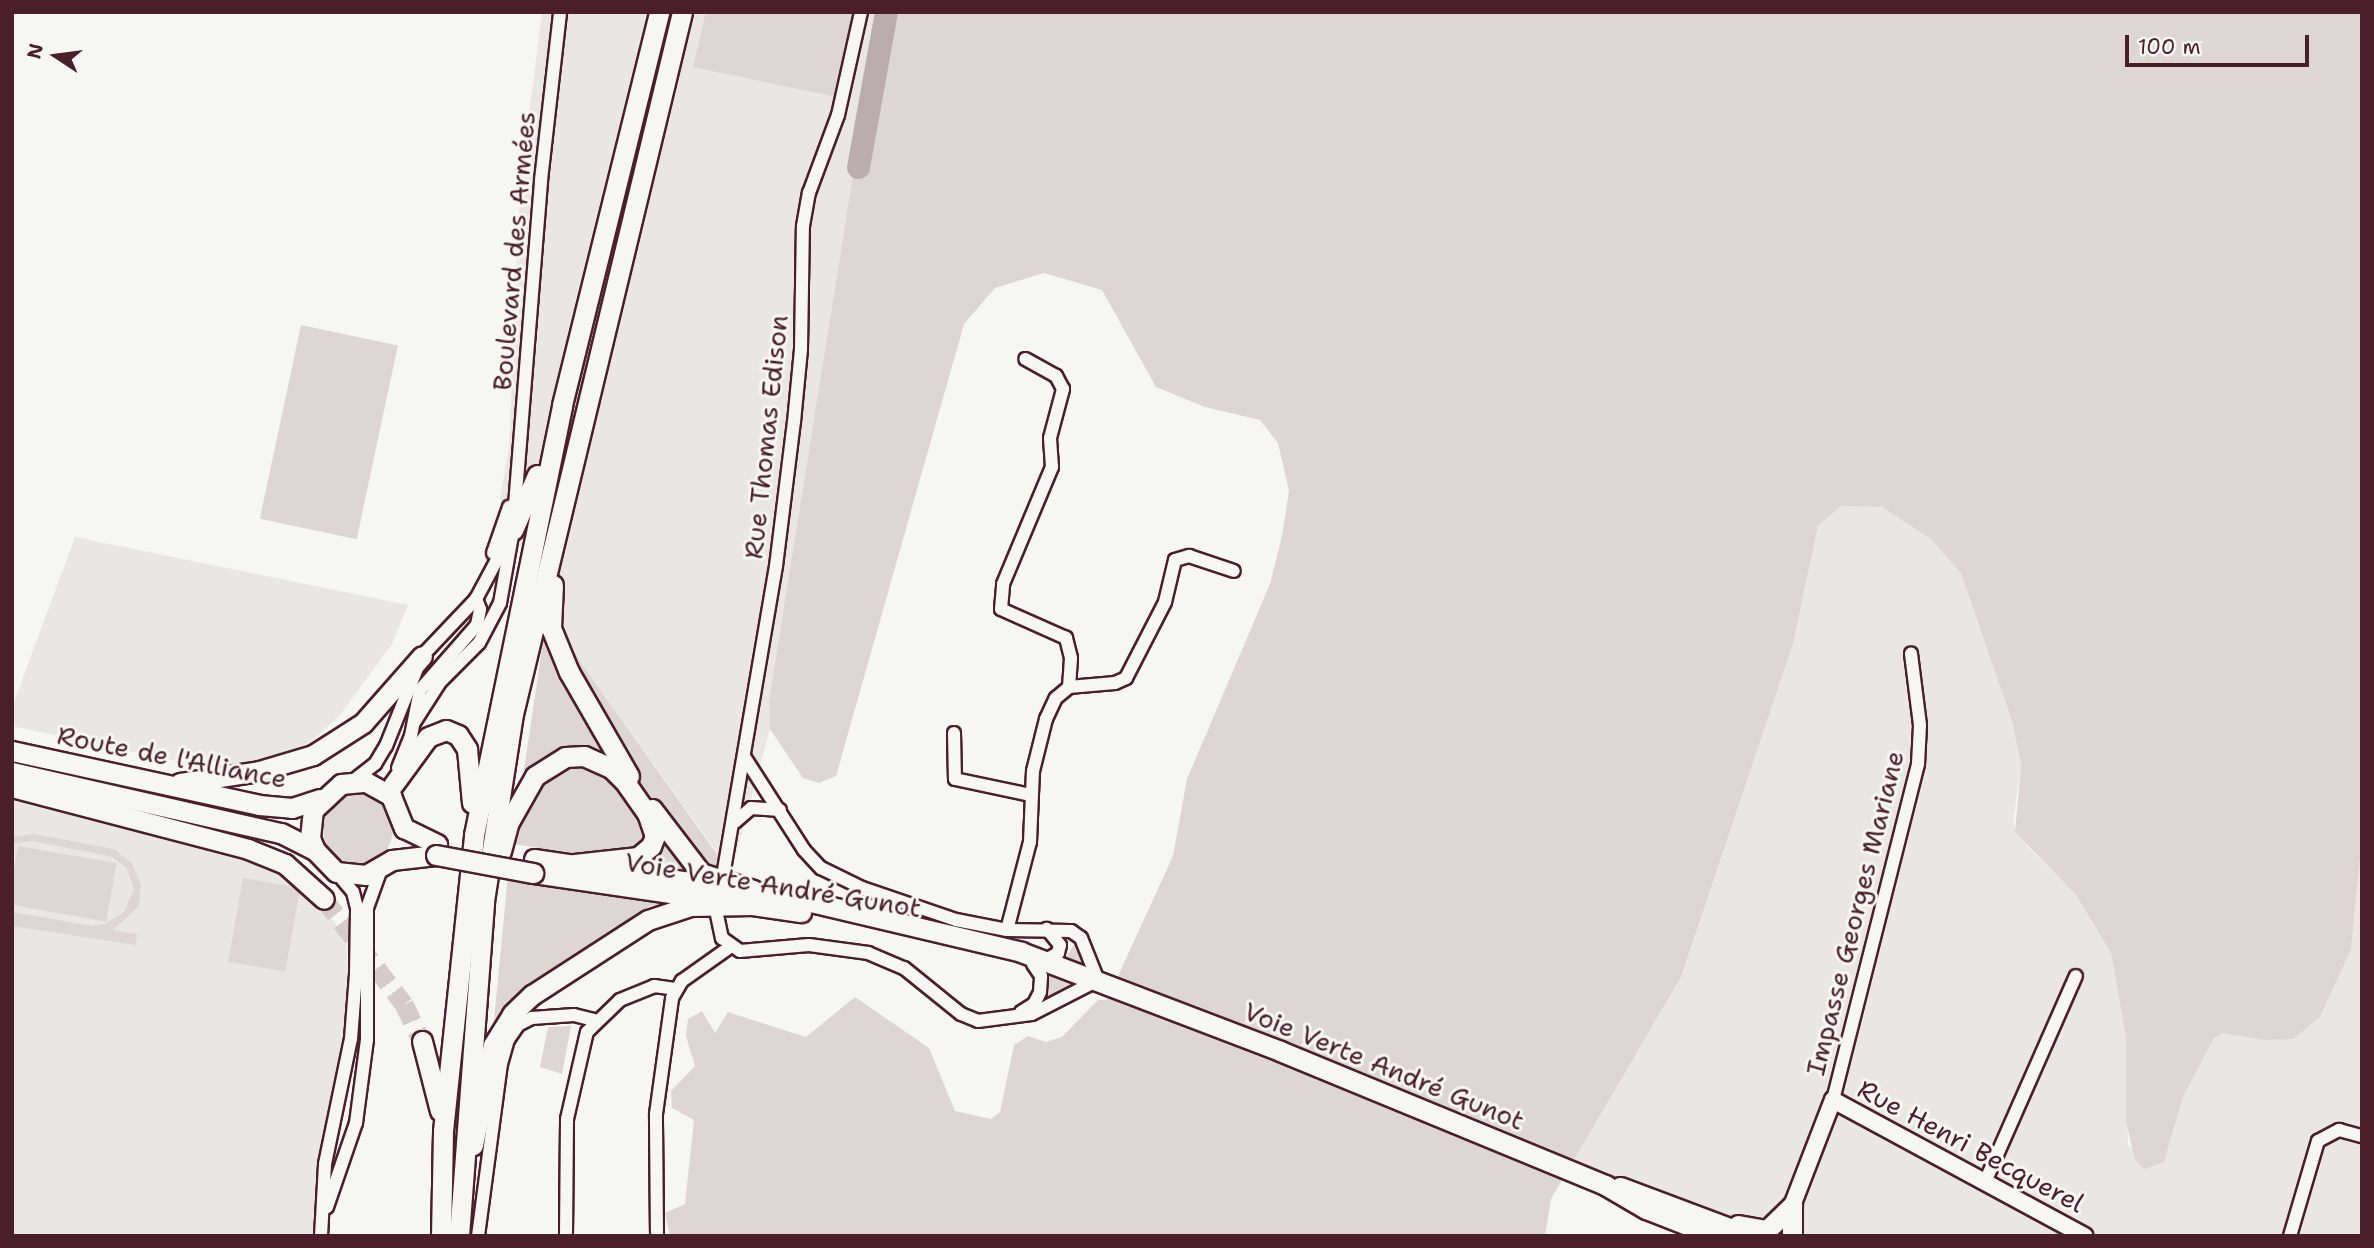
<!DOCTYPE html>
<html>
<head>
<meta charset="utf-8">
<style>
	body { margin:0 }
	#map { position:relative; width:2374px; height:1248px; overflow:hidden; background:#f6f6f2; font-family:"Shantell Sans",sans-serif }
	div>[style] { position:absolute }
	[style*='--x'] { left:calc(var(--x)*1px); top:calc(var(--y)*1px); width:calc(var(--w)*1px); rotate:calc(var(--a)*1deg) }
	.built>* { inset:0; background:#e9e6e3 }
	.green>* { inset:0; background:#ddd6d5; transform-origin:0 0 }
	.round { border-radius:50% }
	.river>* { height:23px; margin:-11.5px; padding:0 11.5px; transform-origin:11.5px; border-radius:11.5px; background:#bbadae }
	.trunk-tunnel>* { height:19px; margin-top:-9.5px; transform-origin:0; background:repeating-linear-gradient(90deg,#d4cbca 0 19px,transparent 0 29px) }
	.roads { filter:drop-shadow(2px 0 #4a1f2b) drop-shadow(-2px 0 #4a1f2b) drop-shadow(0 2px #4a1f2b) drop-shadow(0 -2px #4a1f2b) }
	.minor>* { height:12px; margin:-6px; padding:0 6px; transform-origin:6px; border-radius:6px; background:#f6f6f2 }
	.tertiary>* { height:16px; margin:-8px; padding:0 8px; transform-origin:8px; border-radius:8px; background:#f6f6f2 }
	.primary>* { height:19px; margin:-9.5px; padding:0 9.5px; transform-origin:9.5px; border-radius:9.5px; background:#f6f6f2 }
	.trunk>* { height:19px; margin:-9.5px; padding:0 9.5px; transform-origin:9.5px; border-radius:9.5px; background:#f6f6f2 }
	.bridges { filter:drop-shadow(2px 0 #4a1f2b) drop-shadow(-2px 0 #4a1f2b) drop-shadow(0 2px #4a1f2b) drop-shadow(0 -2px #4a1f2b) }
	.primary-bridge>* { height:19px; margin:-9.5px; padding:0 9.5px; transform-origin:9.5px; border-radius:9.5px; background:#f6f6f2 }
	span { translate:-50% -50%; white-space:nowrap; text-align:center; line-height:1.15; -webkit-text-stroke:6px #f6f6f2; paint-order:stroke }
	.street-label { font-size:26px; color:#4a1f2b }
	.frame { position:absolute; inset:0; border:14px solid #4a1f2b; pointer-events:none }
	.north { position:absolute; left:21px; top:21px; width:70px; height:70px; -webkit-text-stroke:5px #f6f6f2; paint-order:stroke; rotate:283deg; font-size:19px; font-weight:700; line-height:28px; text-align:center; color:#4a1f2b }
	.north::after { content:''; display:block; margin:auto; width:24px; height:32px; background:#4a1f2b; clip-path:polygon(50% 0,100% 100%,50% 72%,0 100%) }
	.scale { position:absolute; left:2125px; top:35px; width:184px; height:32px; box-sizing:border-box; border:4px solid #4a1f2b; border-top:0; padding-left:9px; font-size:21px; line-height:24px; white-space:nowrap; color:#4a1f2b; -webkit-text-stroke:5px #f6f6f2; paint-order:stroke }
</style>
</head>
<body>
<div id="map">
	<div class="built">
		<div style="clip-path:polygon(542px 12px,879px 12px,769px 700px,770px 729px,731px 872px,579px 660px,548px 608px,500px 497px,509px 448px,520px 187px)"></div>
		<div style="clip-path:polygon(1860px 504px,1882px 507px,1906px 522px,1931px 539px,1961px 572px,2012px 721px,2021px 764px,2013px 823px,2027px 846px,2076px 895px,2111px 953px,2126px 1038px,2128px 1146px,2164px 1162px,2183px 1097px,2214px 1038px,2223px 1033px,2263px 1040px,2320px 1017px,2351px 950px,2362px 840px,2362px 1236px,1699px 1236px,1562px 1179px,1681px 977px,1793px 644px,1818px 526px,1841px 506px)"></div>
		<div style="clip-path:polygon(75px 537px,408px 605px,392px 644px,340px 715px,312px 741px,270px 763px,219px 770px,12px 726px,14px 702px)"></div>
		<div style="clip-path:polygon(12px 794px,280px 868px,304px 886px,346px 936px,351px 1039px,317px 1236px,12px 1236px)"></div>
	</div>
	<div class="green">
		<div style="clip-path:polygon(667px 12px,676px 12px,518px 659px,474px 913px,481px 831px,533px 562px)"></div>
		<div style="clip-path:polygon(706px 12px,852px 12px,837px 97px,693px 67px)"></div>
		<div style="clip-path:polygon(879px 12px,2362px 12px,2362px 840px,2351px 950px,2320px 1017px,2293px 1039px,2263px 1040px,2223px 1033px,2214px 1038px,2183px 1097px,2164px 1162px,2145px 1169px,2135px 1160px,2126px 1121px,2126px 1038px,2111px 953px,2076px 895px,2015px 832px,2021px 764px,2012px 721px,1961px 573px,1931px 539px,1882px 507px,1841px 506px,1818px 526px,1793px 644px,1681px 977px,1551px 1199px,1545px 1236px,670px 1236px,665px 1213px,685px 1204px,694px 1120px,672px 1108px,671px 1091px,695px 1066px,686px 1036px,688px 1019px,702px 1011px,715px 1033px,728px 1012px,806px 1037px,855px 997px,929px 1048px,955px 1111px,991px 1119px,1000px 1112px,1014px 1045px,1028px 1036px,1046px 1042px,1062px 1037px,1098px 1000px,1107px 1000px,1173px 856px,1187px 779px,1270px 584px,1282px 536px,1289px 491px,1278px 443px,1260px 420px,1205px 407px,1156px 387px,1102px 290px,1044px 273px,995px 288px,964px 324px,836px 776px,819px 783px,803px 778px,770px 729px,769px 700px)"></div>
		<div style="left:301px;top:325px;width:99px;height:198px;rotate:12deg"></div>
		<div style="clip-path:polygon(548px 608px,579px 660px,741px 888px,537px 872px,539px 848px,513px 844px)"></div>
		<div class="round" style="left:323px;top:794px;width:70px;height:70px"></div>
		<div style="clip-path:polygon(33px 834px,114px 849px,132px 864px,141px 884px,139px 906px,113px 930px,137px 934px,136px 945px,12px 926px,12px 912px,92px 926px,105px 924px,124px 912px,134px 889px,126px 867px,110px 856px,31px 841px,12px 844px,12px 837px)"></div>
		<div style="left:18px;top:846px;width:100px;height:59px;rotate:10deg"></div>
		<div style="clip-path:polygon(508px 874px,688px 900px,650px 906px,621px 925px,567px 962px,493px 1031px)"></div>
		<div style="left:243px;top:878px;width:58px;height:85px;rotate:10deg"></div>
		<div style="clip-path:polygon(1076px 941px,1079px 941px,1089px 969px,1064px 961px)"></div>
		<div style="clip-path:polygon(1046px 973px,1078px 983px,1044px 1002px,1049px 990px)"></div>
		<div style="clip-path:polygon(571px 1026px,562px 1074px,540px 1067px,548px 1027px)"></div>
	</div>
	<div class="river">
		<div style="--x:858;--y:167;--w:158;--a:-79.8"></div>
	</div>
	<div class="trunk-tunnel">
		<div style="--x:324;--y:899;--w:132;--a:52.7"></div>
		<div style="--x:404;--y:1004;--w:41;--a:64.1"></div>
	</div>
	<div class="roads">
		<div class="minor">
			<div style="--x:493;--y:553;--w:49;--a:-70.8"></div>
			<div style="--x:1069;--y:687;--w:46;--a:-5"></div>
			<div style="--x:1115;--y:683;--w:12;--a:-24"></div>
			<div style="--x:1126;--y:678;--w:85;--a:-62.8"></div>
			<div style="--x:1165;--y:602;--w:43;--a:-76.6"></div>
			<div style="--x:1175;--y:560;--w:15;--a:-16"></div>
			<div style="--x:1189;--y:556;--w:47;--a:18.4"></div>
			<div style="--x:415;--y:721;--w:46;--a:-57.3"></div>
			<div style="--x:440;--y:682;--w:55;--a:-45"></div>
			<div style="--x:479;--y:643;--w:45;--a:-62.3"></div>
			<div style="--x:500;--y:603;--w:74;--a:-79.9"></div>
			<div style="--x:513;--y:530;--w:351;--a:-85.4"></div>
			<div style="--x:541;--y:180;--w:169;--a:-83.5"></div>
			<div style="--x:954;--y:733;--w:46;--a:88.8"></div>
			<div style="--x:955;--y:779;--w:78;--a:11.9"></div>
			<div style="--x:745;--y:758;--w:109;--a:57.3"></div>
			<div style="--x:804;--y:850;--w:25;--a:47"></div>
			<div style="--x:821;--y:868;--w:46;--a:26"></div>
			<div style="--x:862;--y:888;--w:99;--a:18.8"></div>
			<div style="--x:956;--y:920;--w:52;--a:11.1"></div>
			<div style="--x:1007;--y:930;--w:64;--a:0.9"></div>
			<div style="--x:1071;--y:931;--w:12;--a:35"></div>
			<div style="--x:1081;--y:938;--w:43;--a:68.2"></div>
			<div style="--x:398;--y:768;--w:35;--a:-68"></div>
			<div style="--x:411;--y:736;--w:47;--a:-78.9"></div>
			<div style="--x:420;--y:690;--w:86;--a:-48.8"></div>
			<div style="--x:477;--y:625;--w:16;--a:-79"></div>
			<div style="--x:480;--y:609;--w:11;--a:-112"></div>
			<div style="--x:353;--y:781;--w:28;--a:-38"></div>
			<div style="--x:375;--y:764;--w:21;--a:-59"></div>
			<div style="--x:386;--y:746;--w:97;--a:-68.2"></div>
			<div style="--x:422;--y:656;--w:79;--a:-46.5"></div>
			<div style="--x:476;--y:599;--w:68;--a:-61.9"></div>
			<div style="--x:735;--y:822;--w:21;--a:-41"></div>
			<div style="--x:751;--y:808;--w:29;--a:4"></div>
			<div style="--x:724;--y:870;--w:308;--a:-80.3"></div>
			<div style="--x:776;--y:566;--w:145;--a:-82.9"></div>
			<div style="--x:794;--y:422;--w:73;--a:-84.5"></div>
			<div style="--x:801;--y:349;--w:123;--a:-89.1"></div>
			<div style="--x:803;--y:226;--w:34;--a:-80"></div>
			<div style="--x:809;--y:193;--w:83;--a:-69.6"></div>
			<div style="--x:838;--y:115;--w:106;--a:-77.4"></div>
			<div style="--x:717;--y:915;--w:24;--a:78"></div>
			<div style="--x:722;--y:938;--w:22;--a:36"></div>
			<div style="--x:740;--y:951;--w:69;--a:-5"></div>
			<div style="--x:809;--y:945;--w:60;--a:7.7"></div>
			<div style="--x:868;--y:953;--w:39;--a:23"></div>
			<div style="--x:904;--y:968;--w:73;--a:38.9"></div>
			<div style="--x:961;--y:1014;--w:18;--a:22"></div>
			<div style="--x:978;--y:1021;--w:54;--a:-7.4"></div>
			<div style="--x:1032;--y:1014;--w:68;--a:-27.3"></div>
			<div style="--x:1007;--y:930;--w:91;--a:-75.4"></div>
			<div style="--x:1030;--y:842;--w:71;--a:-87.6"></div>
			<div style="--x:1033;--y:771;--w:54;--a:-76"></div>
			<div style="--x:1046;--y:719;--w:23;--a:-65"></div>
			<div style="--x:1056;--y:698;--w:17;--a:-40"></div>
			<div style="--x:1069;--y:687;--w:29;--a:-86"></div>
			<div style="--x:1071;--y:658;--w:21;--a:-104"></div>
			<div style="--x:1066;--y:638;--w:71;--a:-156"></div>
			<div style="--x:1001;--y:609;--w:25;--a:-85"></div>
			<div style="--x:1003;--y:584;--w:127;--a:-67.3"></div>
			<div style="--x:1052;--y:467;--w:29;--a:-94"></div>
			<div style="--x:1050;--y:438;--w:51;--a:-75.1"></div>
			<div style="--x:1063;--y:389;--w:15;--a:-118"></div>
			<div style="--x:1056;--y:376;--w:35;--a:-151"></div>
			<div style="--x:1046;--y:960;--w:14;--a:-30"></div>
			<div style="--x:1058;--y:953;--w:8;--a:-76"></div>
			<div style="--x:1060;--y:945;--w:21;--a:-129"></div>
			<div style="--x:1021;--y:1012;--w:15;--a:-32"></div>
			<div style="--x:1034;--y:1004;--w:13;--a:-63"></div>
			<div style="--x:1040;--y:992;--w:16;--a:-86"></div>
			<div style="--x:1041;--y:976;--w:14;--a:-124"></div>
			<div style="--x:1833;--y:1100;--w:347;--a:-75.8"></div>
			<div style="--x:1918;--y:764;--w:39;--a:-87"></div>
			<div style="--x:1920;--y:725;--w:72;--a:-97.2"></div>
			<div style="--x:1985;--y:1182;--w:225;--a:-66.2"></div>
			<div style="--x:327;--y:1207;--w:89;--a:-71"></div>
			<div style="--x:356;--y:1123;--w:84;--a:-82.5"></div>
			<div style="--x:367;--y:1040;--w:132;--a:-90"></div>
			<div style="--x:367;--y:908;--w:41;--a:-70.3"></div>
			<div style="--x:321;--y:1236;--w:72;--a:-86.8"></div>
			<div style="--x:325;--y:1164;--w:128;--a:-78.3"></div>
			<div style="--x:351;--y:1039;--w:65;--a:-85.6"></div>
			<div style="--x:356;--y:974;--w:66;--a:-89.1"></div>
			<div style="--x:357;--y:908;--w:16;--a:-104"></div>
			<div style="--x:353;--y:892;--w:26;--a:-130"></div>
			<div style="--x:478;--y:1236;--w:174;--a:-82.4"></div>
			<div style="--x:501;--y:1064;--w:25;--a:-74"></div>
			<div style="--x:508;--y:1040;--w:18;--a:-56"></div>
			<div style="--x:518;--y:1025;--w:16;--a:-27"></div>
			<div style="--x:532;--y:1018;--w:42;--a:-4.1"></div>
			<div style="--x:574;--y:1015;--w:21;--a:14"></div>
			<div style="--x:566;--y:1236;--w:117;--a:-89.5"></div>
			<div style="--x:567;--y:1119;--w:89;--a:-77.1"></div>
			<div style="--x:587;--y:1032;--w:46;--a:-44.1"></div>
			<div style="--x:620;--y:1000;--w:37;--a:-22"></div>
			<div style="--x:654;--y:986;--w:21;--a:8"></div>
			<div style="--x:657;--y:1236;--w:122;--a:-90.5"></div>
			<div style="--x:656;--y:1114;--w:117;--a:-82.1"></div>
			<div style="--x:672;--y:998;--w:20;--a:-60"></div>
			<div style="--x:682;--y:981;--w:59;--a:-35.3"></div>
			<div style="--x:2290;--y:1236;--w:99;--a:-73.6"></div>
			<div style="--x:2318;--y:1141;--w:24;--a:-28"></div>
			<div style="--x:2339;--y:1130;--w:24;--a:15"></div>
		</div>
		<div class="tertiary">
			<div style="--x:1792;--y:1206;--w:114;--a:-68.9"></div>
			<div style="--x:1833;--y:1100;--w:286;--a:28.4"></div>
		</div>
		<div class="primary">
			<div style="--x:404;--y:828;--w:37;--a:26"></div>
			<div style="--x:534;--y:859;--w:254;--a:8.4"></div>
			<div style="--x:785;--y:896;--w:243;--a:13.3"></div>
			<div style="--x:1021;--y:952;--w:277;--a:20.9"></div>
			<div style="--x:1280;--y:1051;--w:352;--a:22.4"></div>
			<div style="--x:1605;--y:1185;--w:48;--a:30.3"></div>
			<div style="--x:1646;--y:1209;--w:74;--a:21.4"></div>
			<div style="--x:392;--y:860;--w:44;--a:-6.5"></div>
			<div style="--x:533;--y:873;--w:271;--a:8.3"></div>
			<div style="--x:1620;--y:1187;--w:140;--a:20.5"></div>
			<div style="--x:1738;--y:1225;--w:29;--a:10"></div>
			<div style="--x:1767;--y:1230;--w:35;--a:-44"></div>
			<div style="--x:1792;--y:1236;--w:30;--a:-90"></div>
		</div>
		<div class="trunk">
			<div style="--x:513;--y:530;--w:60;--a:-66.4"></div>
			<div style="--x:553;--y:585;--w:43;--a:92.7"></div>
			<div style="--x:551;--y:628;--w:48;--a:67.8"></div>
			<div style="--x:569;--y:672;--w:120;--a:60"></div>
			<div style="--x:12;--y:751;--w:253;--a:12.3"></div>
			<div style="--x:259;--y:805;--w:33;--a:5"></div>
			<div style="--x:292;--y:808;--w:29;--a:-18"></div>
			<div style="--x:12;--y:772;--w:276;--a:12.8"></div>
			<div style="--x:281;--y:833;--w:38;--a:27"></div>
			<div style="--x:180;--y:783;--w:80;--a:-8.6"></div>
			<div style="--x:259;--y:771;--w:56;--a:-16.5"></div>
			<div style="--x:313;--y:755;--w:59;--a:-32.6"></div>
			<div style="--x:363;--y:723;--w:89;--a:-48.6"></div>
			<div style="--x:393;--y:785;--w:59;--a:-53.9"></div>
			<div style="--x:428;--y:737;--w:19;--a:-21"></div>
			<div style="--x:446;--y:730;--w:13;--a:23"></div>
			<div style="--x:458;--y:735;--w:17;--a:57"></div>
			<div style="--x:467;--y:749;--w:54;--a:84.7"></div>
			<div style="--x:12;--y:787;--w:244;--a:14.7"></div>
			<div style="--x:248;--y:849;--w:40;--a:22"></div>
			<div style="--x:285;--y:864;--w:52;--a:41.9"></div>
			<div style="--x:652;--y:809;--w:81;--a:52.6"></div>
			<div style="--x:701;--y:873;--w:55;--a:18.1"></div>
			<div style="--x:501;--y:851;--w:30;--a:-75"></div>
			<div style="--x:509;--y:822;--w:53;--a:-60.5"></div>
			<div style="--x:535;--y:776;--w:36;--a:-32"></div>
			<div style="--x:565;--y:757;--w:19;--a:-3"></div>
			<div style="--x:584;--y:756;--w:30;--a:24"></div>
			<div style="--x:611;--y:768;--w:20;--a:45"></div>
			<div style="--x:625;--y:782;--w:38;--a:55"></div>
			<div style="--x:647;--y:813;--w:24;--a:71"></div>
			<div style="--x:655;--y:836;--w:11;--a:112"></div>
			<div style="--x:651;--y:846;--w:17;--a:140"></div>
			<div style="--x:638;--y:857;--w:64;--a:173.8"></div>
			<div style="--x:392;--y:860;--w:30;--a:150"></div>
			<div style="--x:366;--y:875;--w:30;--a:-174"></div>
			<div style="--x:336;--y:872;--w:30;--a:-134"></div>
			<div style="--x:315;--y:850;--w:13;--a:-113"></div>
			<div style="--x:310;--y:838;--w:28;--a:-84"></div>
			<div style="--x:313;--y:810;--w:38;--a:-43"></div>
			<div style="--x:341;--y:784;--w:25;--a:-5"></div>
			<div style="--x:366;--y:782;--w:29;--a:29"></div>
			<div style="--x:391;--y:796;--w:35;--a:68"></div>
			<div style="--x:422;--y:1041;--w:72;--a:75.6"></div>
			<div style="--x:473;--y:1145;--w:102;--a:-78.7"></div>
			<div style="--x:493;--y:1045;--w:36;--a:-58"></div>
			<div style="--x:512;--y:1014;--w:28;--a:-44"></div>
			<div style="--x:532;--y:995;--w:138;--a:-32.9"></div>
			<div style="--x:648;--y:920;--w:44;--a:-18.4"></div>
			<div style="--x:690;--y:906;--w:64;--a:-0.9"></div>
			<div style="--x:441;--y:1236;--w:105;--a:-88.9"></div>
			<div style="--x:443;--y:1131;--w:298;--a:-84"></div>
			<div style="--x:474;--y:835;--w:439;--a:-78.4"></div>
			<div style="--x:562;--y:405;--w:405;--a:-76.1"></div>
			<div style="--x:459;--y:1236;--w:336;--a:-85.7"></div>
			<div style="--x:484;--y:901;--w:189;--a:-81.2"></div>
			<div style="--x:513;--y:714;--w:722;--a:-76.46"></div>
		</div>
	</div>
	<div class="bridges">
		<div class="primary-bridge">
			<div style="--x:436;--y:855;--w:99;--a:10.5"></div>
		</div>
	</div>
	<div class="street-label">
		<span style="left:514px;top:251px;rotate:-85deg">Boulevard des Armées</span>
		<span style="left:766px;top:437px;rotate:-84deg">Rue Thomas Edison</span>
		<span style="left:172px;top:757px;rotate:11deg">Route de l'Alliance</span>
		<span style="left:773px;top:885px;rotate:9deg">Voie Verte André Gunot</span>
		<span style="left:1855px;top:913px;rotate:-76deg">Impasse Georges Mariane</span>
		<span style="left:1384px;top:1066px;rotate:22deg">Voie Verte André Gunot</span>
		<span style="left:1971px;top:1146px;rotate:28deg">Rue Henri Becquerel</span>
	</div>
	<div class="frame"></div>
	<div class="north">N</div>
	<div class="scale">100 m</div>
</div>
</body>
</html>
